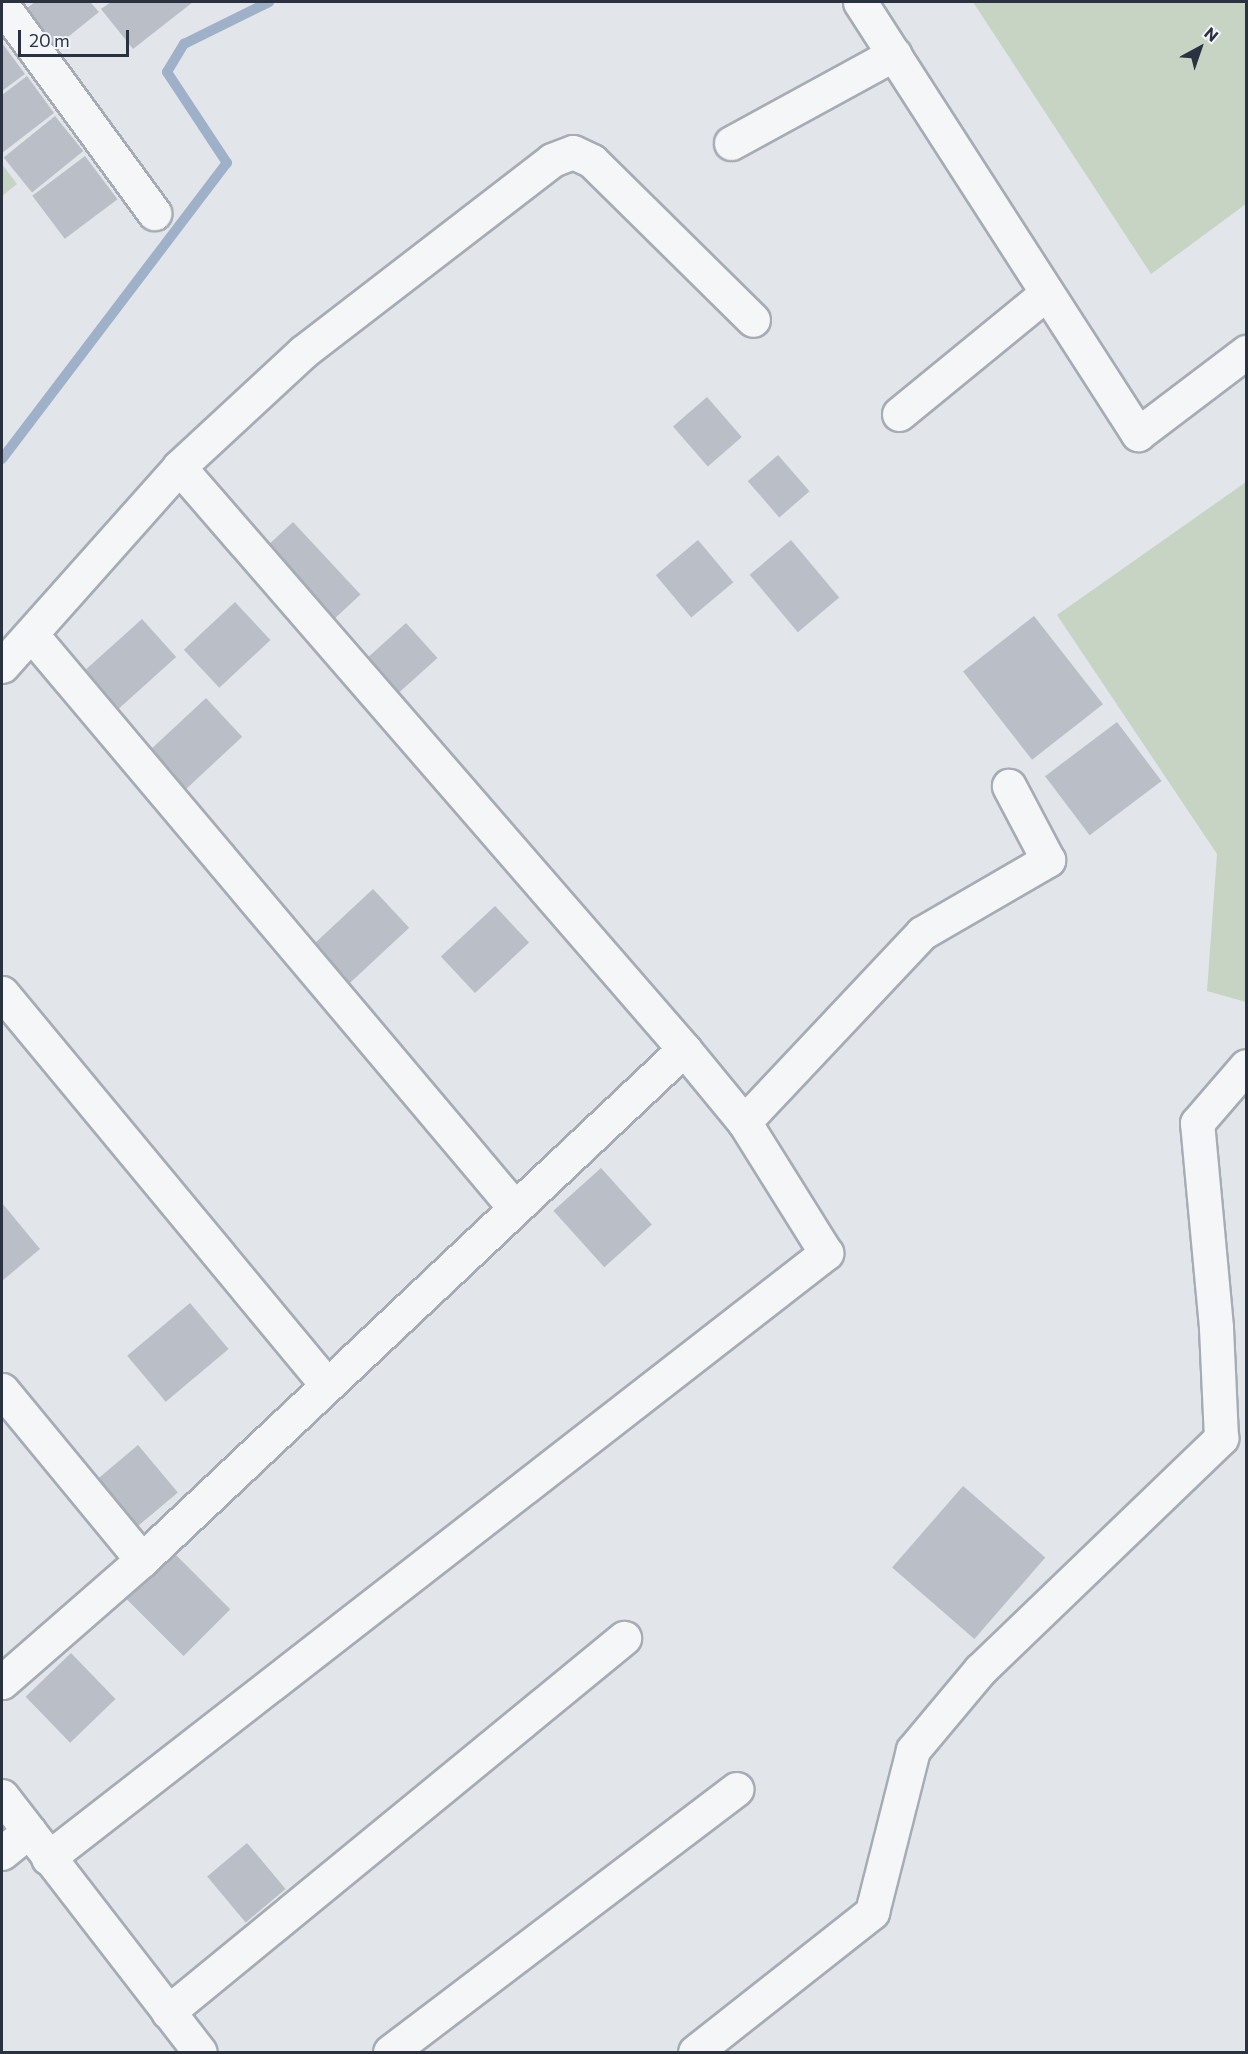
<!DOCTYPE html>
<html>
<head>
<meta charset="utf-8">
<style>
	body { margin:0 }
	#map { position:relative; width:1248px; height:2054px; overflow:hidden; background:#e2e5ea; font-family:Commissioner,sans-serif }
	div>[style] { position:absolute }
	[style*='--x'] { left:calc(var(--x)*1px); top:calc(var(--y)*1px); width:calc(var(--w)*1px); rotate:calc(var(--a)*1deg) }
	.green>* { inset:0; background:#c7d4c3 }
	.stream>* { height:10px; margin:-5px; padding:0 5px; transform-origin:5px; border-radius:5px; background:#9eb1c9 }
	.building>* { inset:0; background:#b9bec7; transform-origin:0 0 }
	.roads { filter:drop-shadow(2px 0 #a7acb4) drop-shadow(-2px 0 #a7acb4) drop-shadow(0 2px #a7acb4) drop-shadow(0 -2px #a7acb4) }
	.minor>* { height:33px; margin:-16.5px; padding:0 16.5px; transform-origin:16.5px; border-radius:16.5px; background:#f5f6f8 }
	span { translate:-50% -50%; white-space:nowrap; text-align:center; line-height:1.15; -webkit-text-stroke:6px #f2f4f7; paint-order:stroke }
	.frame { position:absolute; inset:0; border:3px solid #2a3242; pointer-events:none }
	.north { position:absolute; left:1170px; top:18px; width:60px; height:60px; -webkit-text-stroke:4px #f2f4f7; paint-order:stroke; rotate:40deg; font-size:16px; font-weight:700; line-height:24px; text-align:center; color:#2a3242 }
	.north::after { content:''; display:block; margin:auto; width:21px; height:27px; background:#2a3242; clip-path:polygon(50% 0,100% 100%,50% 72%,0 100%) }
	.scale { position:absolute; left:18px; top:30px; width:111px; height:27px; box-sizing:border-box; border:3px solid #2a3242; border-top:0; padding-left:8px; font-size:18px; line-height:21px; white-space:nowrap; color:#2a3242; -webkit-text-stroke:4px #f2f4f7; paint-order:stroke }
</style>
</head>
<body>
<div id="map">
	<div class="green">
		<div style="clip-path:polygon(973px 2px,1246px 2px,1246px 204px,1151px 274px)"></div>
		<div style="clip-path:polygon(2px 164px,17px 184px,2px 196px)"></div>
		<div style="clip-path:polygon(1246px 482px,1246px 1002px,1207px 991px,1217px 854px,1057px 615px)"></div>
	</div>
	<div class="stream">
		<div style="--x:2;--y:459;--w:372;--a:-52.8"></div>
		<div style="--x:227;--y:163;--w:109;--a:-123.4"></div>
		<div style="--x:167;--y:72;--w:33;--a:-59"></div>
		<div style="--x:184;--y:44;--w:95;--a:-26.3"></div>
	</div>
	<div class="building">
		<div style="clip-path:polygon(35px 2px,90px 2px,99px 12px,53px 49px,23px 11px)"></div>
		<div style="clip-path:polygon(111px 2px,193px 2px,133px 49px,101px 9px)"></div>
		<div style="clip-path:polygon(2px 43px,25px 74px,2px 91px)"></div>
		<div style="clip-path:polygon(27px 76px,54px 113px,2px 153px,2px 95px)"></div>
		<div style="left:55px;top:116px;width:45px;height:66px;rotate:51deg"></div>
		<div style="left:85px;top:156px;width:54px;height:66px;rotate:53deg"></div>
		<div style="left:707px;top:397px;width:53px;height:45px;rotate:49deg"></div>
		<div style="left:778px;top:455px;width:48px;height:40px;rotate:49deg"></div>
		<div style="left:293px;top:522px;width:99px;height:43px;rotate:47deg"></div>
		<div style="left:698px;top:540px;width:55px;height:55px;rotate:50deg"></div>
		<div style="left:791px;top:540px;width:75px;height:54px;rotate:50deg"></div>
		<div style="left:235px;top:602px;width:52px;height:70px;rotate:47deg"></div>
		<div style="left:1034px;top:616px;width:112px;height:90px;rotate:52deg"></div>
		<div style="left:142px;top:619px;width:51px;height:77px;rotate:48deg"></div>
		<div style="left:406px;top:623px;width:47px;height:57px;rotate:48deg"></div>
		<div style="left:206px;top:698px;width:53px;height:83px;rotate:47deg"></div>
		<div style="left:1117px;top:722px;width:74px;height:90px;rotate:53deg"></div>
		<div style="left:373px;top:889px;width:53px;height:84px;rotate:47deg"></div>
		<div style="left:495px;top:906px;width:50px;height:74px;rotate:47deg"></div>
		<div style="left:601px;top:1168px;width:76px;height:64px;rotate:48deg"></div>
		<div style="clip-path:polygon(2px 1203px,40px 1249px,2px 1281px)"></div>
		<div style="left:190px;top:1303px;width:60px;height:82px;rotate:50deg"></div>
		<div style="left:138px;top:1445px;width:62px;height:57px;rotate:50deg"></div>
		<div style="left:963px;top:1486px;width:109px;height:108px;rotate:41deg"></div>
		<div style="left:173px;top:1552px;width:81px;height:66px;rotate:45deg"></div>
		<div style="left:71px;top:1653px;width:64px;height:63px;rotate:46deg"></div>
		<div style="left:247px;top:1843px;width:60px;height:52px;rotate:50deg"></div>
	</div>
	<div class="roads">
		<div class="minor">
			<div style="--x:860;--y:2;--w:514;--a:57.24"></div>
			<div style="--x:1138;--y:434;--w:136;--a:-37.2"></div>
			<div style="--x:2;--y:5;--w:258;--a:53.8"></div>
			<div style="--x:731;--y:143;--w:186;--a:-28.6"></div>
			<div style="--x:899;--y:414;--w:191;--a:-39.3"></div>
			<div style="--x:179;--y:467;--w:771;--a:49.05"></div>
			<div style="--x:31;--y:634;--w:749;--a:49.87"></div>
			<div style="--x:2;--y:666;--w:266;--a:-48.3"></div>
			<div style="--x:179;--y:467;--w:169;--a:-42.8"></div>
			<div style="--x:303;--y:352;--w:314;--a:-37.6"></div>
			<div style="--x:552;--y:160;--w:22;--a:-21"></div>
			<div style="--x:573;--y:152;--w:21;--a:25"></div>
			<div style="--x:592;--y:161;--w:226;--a:44.6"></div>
			<div style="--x:2;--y:993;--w:509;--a:50.34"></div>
			<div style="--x:2;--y:1390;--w:220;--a:50.5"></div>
			<div style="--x:2;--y:1682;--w:186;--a:-41.1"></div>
			<div style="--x:142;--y:1560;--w:745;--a:-43.31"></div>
			<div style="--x:684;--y:1049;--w:94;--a:50.6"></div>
			<div style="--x:744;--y:1122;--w:260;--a:-46.7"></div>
			<div style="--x:922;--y:933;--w:146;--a:-30.1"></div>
			<div style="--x:1048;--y:860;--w:84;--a:-117.8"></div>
			<div style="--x:2;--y:1796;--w:44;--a:52.4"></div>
			<div style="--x:29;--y:1831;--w:35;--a:141"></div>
			<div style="--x:29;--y:1831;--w:279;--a:52.3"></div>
			<div style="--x:48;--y:1858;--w:986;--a:-37.87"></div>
			<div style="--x:826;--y:1253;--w:155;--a:-122"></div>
			<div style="--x:168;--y:2012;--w:590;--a:-39.36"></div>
			<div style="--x:390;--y:2052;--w:435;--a:-37.2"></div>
			<div style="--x:695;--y:2052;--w:226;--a:-38.3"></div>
			<div style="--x:872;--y:1912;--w:167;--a:-75.8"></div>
			<div style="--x:913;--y:1750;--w:104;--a:-50.1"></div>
			<div style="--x:980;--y:1670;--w:335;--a:-43.9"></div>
			<div style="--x:1221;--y:1438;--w:111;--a:-92.6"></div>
			<div style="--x:1216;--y:1327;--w:205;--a:-95.3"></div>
			<div style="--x:1197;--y:1123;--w:75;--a:-49.3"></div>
		</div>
	</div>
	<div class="frame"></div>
	<div class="north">N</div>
	<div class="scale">20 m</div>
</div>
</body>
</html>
